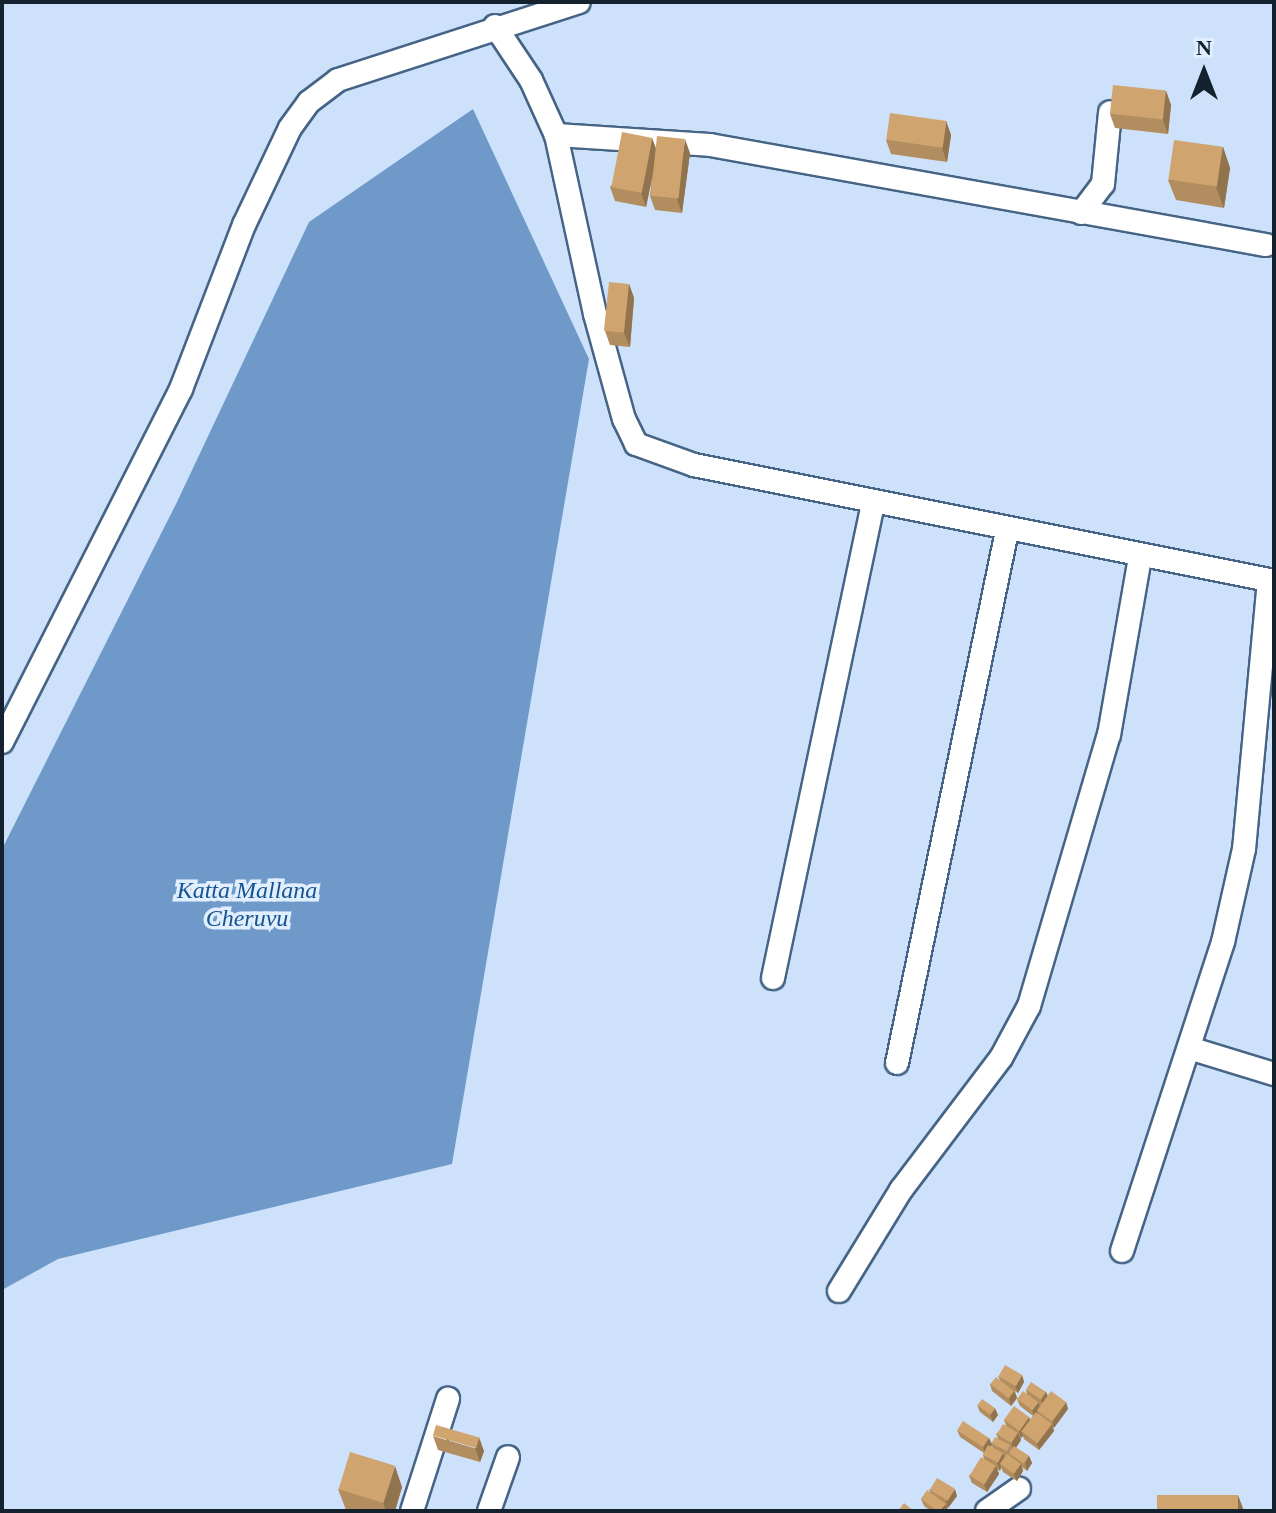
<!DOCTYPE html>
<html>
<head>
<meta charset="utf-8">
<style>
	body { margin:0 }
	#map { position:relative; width:1276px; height:1513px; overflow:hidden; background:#cde2fa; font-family:"Times New Roman",serif }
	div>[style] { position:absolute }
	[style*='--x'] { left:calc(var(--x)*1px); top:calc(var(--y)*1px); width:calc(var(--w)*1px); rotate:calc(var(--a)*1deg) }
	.water>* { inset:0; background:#6e99c9 }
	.roads { filter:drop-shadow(2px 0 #456486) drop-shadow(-2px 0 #456486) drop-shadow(0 2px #456486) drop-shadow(0 -2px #456486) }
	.minor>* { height:22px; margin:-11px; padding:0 11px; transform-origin:11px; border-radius:11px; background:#fff }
	.wall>* { inset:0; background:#b28d5f }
	.shaded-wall>* { inset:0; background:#91734d }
	.building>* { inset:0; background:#cfa46e; transform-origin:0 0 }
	span { translate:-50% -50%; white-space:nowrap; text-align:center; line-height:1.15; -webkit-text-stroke:7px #e0eefe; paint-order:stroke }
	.water-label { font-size:24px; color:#165491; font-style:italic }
	.frame { position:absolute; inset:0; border:4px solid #14212f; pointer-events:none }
	.north { position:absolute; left:1164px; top:32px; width:80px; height:80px; -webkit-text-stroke:6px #e0eefe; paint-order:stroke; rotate:0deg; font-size:22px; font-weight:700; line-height:32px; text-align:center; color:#14212f }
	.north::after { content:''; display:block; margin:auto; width:28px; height:36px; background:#14212f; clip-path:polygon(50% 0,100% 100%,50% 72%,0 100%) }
</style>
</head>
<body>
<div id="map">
	<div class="water">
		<div style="clip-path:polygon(473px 109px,589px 359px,452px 1164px,58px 1259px,2px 1290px,2px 849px,177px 502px,309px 222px)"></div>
	</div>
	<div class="roads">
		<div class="minor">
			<div style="--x:495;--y:26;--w:65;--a:56.3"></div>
			<div style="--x:531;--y:80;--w:60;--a:65.6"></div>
			<div style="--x:556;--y:135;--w:183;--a:77.7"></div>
			<div style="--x:595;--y:314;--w:109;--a:74.6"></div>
			<div style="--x:624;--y:419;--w:28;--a:64"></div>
			<div style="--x:636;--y:444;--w:62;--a:19.9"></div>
			<div style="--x:694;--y:465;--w:586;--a:11.31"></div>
			<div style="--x:1269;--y:580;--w:270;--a:95.3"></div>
			<div style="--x:1244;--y:849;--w:95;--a:102.7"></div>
			<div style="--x:1223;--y:942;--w:325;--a:108.1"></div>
			<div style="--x:556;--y:135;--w:154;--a:3.7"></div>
			<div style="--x:710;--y:145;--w:565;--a:10.2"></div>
			<div style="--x:1081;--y:213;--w:36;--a:-53"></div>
			<div style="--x:1103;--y:184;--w:72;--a:-84.4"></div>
			<div style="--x:2;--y:742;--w:396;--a:-63.1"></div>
			<div style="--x:181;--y:389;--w:176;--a:-69"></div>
			<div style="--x:244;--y:225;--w:107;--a:-64.6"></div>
			<div style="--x:290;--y:128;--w:32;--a:-54"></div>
			<div style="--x:309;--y:102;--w:36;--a:-37"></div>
			<div style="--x:338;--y:80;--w:253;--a:-17.9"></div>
			<div style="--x:773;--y:978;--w:486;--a:-78.1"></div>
			<div style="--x:1189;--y:1048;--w:89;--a:17"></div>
			<div style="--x:897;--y:1063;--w:543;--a:-78.32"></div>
			<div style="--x:839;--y:1291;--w:119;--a:-58.5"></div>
			<div style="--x:901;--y:1190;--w:166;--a:-52.9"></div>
			<div style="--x:1001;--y:1058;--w:59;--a:-61.7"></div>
			<div style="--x:1029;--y:1006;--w:283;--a:-73.6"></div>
			<div style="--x:1109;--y:735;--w:181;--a:-80.1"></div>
			<div style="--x:412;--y:1511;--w:118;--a:-72.2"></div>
			<div style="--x:489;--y:1511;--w:57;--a:-70.6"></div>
			<div style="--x:987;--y:1511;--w:39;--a:-35"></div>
		</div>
	</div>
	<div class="wall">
		<div style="clip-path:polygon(1166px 91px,1171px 105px,1168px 134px,1115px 128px,1110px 114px)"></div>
		<div style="clip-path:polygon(946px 121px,951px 135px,947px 162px,891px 154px,886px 140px)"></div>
		<div style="clip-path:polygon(652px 138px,656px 148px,690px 153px,682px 213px,655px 210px,650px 196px,652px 180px,646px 207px,615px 201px,610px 187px)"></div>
		<div style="clip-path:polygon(1223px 147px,1230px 168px,1224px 208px,1176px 200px,1168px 180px)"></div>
		<div style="clip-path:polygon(629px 284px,634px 298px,630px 347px,610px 345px,605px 331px)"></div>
		<div style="clip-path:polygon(1022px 1375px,1024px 1382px,1018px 1393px,1015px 1391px,1017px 1398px,1011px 1406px,992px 1391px,990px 1384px,1000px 1380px,998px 1376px)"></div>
		<div style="clip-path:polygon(1026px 1390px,1046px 1392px,1048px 1396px,1066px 1402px,1068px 1409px,1053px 1428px,1054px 1431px,1039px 1450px,1024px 1439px,1023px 1436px,1021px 1438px,1020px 1437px,1021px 1440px,1016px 1448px,1029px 1456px,1032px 1463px,1027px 1471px,1022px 1467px,1023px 1471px,1017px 1481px,1003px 1472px,1001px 1467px,1000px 1471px,997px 1469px,999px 1474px,987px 1492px,972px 1483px,969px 1476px,984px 1459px,983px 1455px,984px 1453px,960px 1437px,957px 1430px,989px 1438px,992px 1445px,991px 1446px,993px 1448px,991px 1443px,998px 1438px,996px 1434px,1006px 1425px,1004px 1420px,1029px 1417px,1030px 1420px,1033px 1416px,1020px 1406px,1017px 1399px,1027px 1394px)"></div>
		<div style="clip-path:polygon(977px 1405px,998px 1415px,993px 1422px,980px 1412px)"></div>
		<div style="clip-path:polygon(433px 1436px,484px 1451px,480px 1462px,438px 1450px)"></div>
		<div style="clip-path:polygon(402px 1487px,395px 1511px,346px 1510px,338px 1489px)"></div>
		<div style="clip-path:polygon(929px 1489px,957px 1496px,948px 1508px,946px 1507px,948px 1511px,931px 1511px,924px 1506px,921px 1499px,930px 1492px)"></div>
	</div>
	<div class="shaded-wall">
		<div style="clip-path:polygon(1166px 91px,1171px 105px,1168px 134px,1163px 120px)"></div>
		<div style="clip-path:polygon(946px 121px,951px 135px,947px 162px,942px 148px)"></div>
		<div style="clip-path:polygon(652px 138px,657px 152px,646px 207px,641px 193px)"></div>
		<div style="clip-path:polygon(685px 139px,690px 153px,682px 213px,677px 199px)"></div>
		<div style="clip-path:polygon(1223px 147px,1230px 168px,1224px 208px,1216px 187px)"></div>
		<div style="clip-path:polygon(629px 284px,634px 298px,630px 347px,624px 333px)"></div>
		<div style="clip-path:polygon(1022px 1375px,1024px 1382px,1018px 1393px,1015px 1386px)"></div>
		<div style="clip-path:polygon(1014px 1391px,1017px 1398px,1011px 1406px,1009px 1399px)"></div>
		<div style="clip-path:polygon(1046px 1392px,1049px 1399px,1043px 1407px,1041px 1400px)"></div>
		<div style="clip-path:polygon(1038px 1402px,1041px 1409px,1037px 1411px,1038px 1413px,1035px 1417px,1032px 1410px)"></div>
		<div style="clip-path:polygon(1066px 1402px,1068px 1409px,1054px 1428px,1052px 1421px)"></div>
		<div style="clip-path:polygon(995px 1408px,998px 1415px,993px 1422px,990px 1415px)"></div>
		<div style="clip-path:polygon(1029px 1417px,1032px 1424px,1021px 1431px,1023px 1436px,1021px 1438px,1019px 1431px)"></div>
		<div style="clip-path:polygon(1052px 1424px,1054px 1431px,1039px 1450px,1037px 1443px)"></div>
		<div style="clip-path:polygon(1018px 1433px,1021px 1440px,1014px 1451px,1011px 1443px)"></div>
		<div style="clip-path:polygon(479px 1437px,484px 1451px,480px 1462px,475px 1448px)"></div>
		<div style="clip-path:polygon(989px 1438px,992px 1445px,985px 1454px,983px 1447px)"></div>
		<div style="clip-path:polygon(1003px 1453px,1005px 1460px,1000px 1464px,1001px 1467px,1000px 1471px,997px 1463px)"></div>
		<div style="clip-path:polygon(1029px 1456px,1032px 1463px,1027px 1471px,1025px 1463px)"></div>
		<div style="clip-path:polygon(1021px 1464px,1023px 1471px,1017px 1481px,1014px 1474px)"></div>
		<div style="clip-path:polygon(395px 1466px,402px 1487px,395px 1511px,386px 1511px,383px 1503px)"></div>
		<div style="clip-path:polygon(996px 1466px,999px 1474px,987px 1492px,984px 1485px)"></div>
		<div style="clip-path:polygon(955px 1489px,957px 1496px,948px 1508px,946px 1501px)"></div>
		<div style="clip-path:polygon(1238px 1495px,1244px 1511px,1238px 1511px)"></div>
		<div style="clip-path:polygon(946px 1504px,948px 1511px,939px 1511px)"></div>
	</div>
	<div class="building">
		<div style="left:1113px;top:85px;width:53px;height:29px;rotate:6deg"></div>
		<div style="left:890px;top:113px;width:57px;height:27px;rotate:8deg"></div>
		<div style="left:622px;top:132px;width:31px;height:56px;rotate:11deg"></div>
		<div style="left:657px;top:136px;width:28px;height:60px;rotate:6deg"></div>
		<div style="left:1174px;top:140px;width:49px;height:40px;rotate:8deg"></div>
		<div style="left:609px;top:282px;width:20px;height:49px;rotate:6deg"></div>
		<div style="left:1005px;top:1365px;width:20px;height:13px;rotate:30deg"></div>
		<div style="left:996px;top:1377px;width:23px;height:9px;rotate:38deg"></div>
		<div style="left:1031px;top:1382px;width:18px;height:9px;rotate:34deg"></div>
		<div style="left:1023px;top:1391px;width:19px;height:10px;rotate:36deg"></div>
		<div style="left:1051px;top:1391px;width:19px;height:24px;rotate:36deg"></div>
		<div style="left:982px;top:1399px;width:16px;height:8px;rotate:35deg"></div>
		<div style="left:1014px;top:1406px;width:19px;height:17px;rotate:36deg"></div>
		<div style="left:1036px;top:1412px;width:20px;height:24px;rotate:37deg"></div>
		<div style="left:963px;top:1421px;width:31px;height:11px;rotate:33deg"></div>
		<div style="left:1003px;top:1424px;width:17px;height:12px;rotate:31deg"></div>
		<div style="left:436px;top:1425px;width:45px;height:11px;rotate:16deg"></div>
		<div style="left:995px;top:1437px;width:17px;height:7px;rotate:28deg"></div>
		<div style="left:988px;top:1445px;width:17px;height:11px;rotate:28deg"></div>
		<div style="left:1014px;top:1446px;width:18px;height:9px;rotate:34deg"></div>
		<div style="left:350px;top:1452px;width:47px;height:39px;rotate:17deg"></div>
		<div style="left:1007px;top:1454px;width:17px;height:12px;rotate:36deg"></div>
		<div style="left:981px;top:1457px;width:17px;height:22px;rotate:31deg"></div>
		<div style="left:937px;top:1478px;width:21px;height:14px;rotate:31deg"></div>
		<div style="clip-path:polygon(927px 1490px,946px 1504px,939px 1511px,937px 1511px,921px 1499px)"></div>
		<div style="left:1238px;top:1495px;width:16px;height:81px;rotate:90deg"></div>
		<div style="clip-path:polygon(904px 1503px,914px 1511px,898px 1511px)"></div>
	</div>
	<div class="water-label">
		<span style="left:247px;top:905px">Katta Mallana<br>Cheruvu</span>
	</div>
	<div class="frame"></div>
	<div class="north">N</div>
</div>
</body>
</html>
